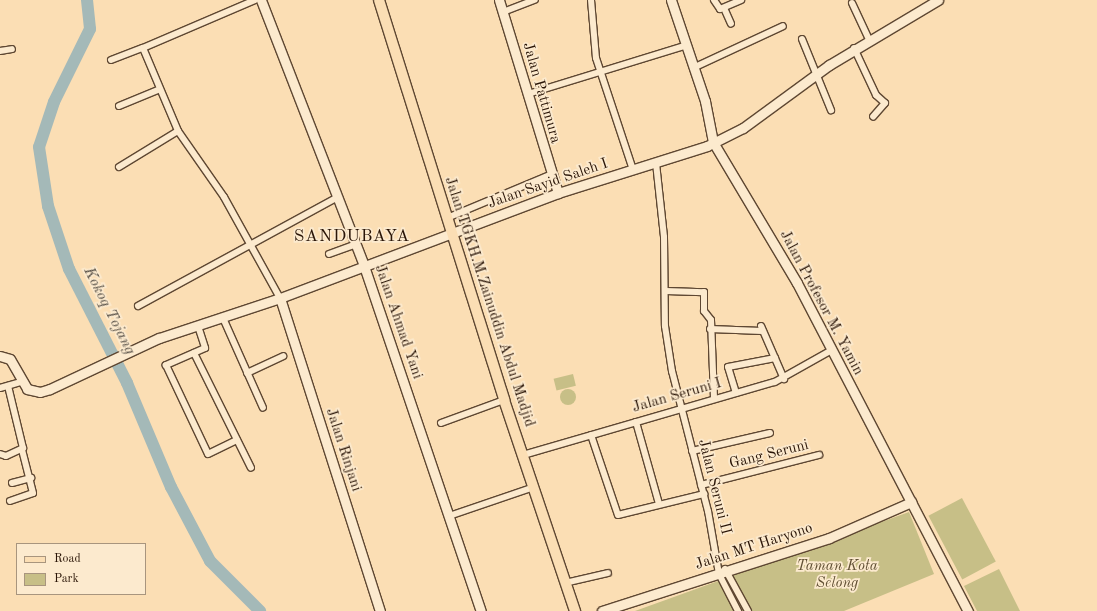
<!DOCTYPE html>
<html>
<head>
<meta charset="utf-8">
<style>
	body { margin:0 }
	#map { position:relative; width:1097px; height:611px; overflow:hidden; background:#fbdeb4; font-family:"Old Standard TT",serif }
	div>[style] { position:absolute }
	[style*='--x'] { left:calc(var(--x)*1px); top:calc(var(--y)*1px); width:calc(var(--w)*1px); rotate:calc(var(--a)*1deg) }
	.green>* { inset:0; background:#c7bf87; transform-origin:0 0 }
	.round { border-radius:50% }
	.river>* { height:12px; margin:-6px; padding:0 6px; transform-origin:6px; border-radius:6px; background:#a4b9b8 }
	.roads { filter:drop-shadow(1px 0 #5e4732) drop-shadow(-1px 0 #5e4732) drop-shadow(0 1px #5e4732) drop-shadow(0 -1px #5e4732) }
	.street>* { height:6px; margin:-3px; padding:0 3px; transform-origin:3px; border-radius:3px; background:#fceace }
	.secondary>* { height:9px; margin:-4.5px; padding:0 4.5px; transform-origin:4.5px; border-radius:4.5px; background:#fceace }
	.primary>* { height:10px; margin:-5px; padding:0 5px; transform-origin:5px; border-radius:5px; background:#fbdeb4 }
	span { translate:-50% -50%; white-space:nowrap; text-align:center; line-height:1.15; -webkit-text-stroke:3.5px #fceace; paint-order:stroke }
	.street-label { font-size:15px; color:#2a1507 }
	.park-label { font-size:15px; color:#615034; font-style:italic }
	.water-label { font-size:16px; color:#554e45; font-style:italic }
	.quarter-label { font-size:17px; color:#2a1507; letter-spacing:1px }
	.legend { position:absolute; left:16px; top:543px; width:130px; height:52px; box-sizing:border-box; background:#fceace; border:1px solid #a8957e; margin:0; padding:5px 7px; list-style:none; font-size:12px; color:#2a1507 }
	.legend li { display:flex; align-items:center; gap:8px; height:20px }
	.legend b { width:20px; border:1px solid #a8957e }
</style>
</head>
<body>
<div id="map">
	<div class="green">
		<div style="left:573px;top:374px;width:12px;height:20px;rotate:76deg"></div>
		<div class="round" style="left:560px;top:389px;width:16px;height:16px"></div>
		<div style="left:962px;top:498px;width:72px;height:38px;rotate:62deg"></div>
		<div style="clip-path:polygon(909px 512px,934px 574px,844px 611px,635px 611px)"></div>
		<div style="clip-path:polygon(999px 569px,1020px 611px,977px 611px,964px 586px)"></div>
	</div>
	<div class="river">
		<div style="--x:87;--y:0;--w:29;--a:84"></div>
		<div style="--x:90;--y:29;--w:81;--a:116.3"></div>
		<div style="--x:54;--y:102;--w:47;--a:108.4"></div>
		<div style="--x:39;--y:147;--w:60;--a:81.3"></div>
		<div style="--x:48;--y:206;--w:66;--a:71.6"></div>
		<div style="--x:69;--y:269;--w:128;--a:63"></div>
		<div style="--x:127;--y:383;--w:113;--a:67.1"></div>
		<div style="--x:171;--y:487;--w:84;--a:62.2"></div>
		<div style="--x:210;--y:561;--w:71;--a:45"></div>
	</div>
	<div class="roads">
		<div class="street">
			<div style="--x:255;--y:0;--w:122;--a:156.8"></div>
			<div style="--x:143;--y:48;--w:90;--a:67.1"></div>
			<div style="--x:178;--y:131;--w:80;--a:55.1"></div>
			<div style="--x:224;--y:197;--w:115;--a:61"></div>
			<div style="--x:591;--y:0;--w:58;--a:85.1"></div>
			<div style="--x:596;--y:58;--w:118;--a:71.7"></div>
			<div style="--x:714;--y:0;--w:11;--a:56"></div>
			<div style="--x:720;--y:9;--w:23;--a:-23"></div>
			<div style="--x:852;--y:3;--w:40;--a:65"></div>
			<div style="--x:724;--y:8;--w:17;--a:66"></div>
			<div style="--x:503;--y:12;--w:34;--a:-21"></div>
			<div style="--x:802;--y:39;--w:77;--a:67.8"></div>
			<div style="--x:854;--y:48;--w:52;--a:64.9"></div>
			<div style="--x:876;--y:95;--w:12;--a:42"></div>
			<div style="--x:885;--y:103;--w:18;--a:131"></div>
			<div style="--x:0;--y:51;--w:12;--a:-9"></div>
			<div style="--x:111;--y:60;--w:34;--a:-21"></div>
			<div style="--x:693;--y:68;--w:99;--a:-25"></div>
			<div style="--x:528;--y:94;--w:163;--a:-17.1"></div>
			<div style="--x:119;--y:106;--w:44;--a:-22.5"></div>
			<div style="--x:656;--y:163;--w:74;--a:83.8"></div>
			<div style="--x:664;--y:237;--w:89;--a:89.4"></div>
			<div style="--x:665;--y:326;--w:46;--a:81.2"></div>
			<div style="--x:672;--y:371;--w:145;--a:75.6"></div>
			<div style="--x:708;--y:511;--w:64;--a:80.1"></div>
			<div style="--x:719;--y:574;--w:42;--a:62.8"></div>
			<div style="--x:119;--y:167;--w:69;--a:-31.4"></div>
			<div style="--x:447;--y:218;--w:112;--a:-22.7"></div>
			<div style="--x:329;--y:254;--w:29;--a:-20"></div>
			<div style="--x:666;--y:291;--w:38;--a:2"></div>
			<div style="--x:704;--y:292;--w:19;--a:90"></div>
			<div style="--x:704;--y:311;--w:11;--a:52"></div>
			<div style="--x:711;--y:320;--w:79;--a:87.8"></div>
			<div style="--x:138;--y:306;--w:228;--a:-28.6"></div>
			<div style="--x:223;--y:318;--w:98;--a:66"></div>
			<div style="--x:198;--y:326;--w:23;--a:72"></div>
			<div style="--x:205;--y:348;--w:43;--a:156.4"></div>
			<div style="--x:166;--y:365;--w:98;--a:64.7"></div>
			<div style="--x:208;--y:454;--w:32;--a:-26"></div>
			<div style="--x:761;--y:326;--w:58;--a:66.5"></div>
			<div style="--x:710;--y:329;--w:52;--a:2.2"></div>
			<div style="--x:194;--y:353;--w:128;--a:63.6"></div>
			<div style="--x:247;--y:373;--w:40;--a:-25"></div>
			<div style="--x:0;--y:388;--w:22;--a:-16"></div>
			<div style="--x:736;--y:393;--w:27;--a:-107"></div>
			<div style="--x:728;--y:367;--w:48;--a:-10.8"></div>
			<div style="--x:636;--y:422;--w:85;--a:74.3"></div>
			<div style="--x:441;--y:423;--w:67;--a:-20.1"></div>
			<div style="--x:591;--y:435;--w:84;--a:71.4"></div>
			<div style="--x:618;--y:515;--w:89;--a:-13.7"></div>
			<div style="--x:692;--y:451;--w:80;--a:-13"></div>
			<div style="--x:0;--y:454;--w:6;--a:18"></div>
			<div style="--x:6;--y:456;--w:19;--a:-25"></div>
			<div style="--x:23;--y:448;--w:64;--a:-103.6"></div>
			<div style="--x:523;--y:455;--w:262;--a:-16.2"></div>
			<div style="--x:775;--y:382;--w:65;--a:-29.3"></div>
			<div style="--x:12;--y:483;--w:20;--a:-15"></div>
			<div style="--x:701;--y:485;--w:122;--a:-14.3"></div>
			<div style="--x:10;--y:501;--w:24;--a:-19"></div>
			<div style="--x:33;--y:493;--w:44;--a:-104.3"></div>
			<div style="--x:449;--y:516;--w:90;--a:-18.8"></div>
			<div style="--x:725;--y:569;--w:48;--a:61.3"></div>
			<div style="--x:565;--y:583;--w:44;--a:-13.1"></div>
		</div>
		<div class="secondary">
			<div style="--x:261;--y:0;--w:285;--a:68.8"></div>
			<div style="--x:364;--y:266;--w:364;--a:71.3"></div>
			<div style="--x:499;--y:0;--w:202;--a:73"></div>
			<div style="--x:671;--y:0;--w:107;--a:71.4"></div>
			<div style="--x:705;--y:101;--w:42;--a:79"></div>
			<div style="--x:713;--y:142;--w:164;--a:59.2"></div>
			<div style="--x:797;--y:283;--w:370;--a:62.5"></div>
			<div style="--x:280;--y:298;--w:329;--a:72.3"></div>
			<div style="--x:0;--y:356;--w:10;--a:17"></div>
			<div style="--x:10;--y:359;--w:34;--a:60"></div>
			<div style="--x:27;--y:389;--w:13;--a:13"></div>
			<div style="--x:40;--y:392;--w:10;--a:-17"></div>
			<div style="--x:50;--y:389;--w:120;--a:-25.1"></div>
			<div style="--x:159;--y:338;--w:127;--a:-18.3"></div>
			<div style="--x:280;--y:298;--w:297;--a:-20.7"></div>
			<div style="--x:558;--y:193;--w:156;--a:-17.5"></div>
			<div style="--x:707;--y:146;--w:40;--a:-26.6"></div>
			<div style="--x:743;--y:128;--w:107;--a:-36.2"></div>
			<div style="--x:829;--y:65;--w:127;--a:-30.8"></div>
			<div style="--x:602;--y:611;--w:238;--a:-17.8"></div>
			<div style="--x:829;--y:538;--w:90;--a:-23.7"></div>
		</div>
		<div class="primary">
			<div style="--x:379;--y:0;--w:419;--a:72.6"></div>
			<div style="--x:504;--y:400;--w:223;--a:71.4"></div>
		</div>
	</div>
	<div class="street-label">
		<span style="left:541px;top:93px;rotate:74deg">Jalan Pattimura</span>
		<span style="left:548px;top:184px;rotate:-19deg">Jalan Sayid Saleh I</span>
		<span style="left:489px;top:302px;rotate:72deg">Jalan TGKH.M.Zainuddin Abdul Madjid</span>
		<span style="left:821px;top:303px;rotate:62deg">Jalan Profesor M. Yamin</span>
		<span style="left:398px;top:322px;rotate:71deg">Jalan Ahmad Yani</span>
		<span style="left:677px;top:396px;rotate:-16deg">Jalan Seruni I</span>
		<span style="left:343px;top:450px;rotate:72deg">Jalan Rinjani</span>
		<span style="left:769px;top:455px;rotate:-14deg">Gang Seruni</span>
		<span style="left:714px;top:487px;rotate:76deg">Jalan Seruni II</span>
		<span style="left:754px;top:547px;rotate:-18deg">Jalan MT Haryono</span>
	</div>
	<div class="park-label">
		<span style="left:837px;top:575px">Taman Kota<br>Selong</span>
	</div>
	<div class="water-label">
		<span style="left:109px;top:311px;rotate:63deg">Kokoq Tojang</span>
	</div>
	<div class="quarter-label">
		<span style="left:352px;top:237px">SANDUBAYA</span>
	</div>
	<ul class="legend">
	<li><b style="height:5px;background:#fbdeb4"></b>Road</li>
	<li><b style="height:11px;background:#c7bf87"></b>Park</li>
	</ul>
</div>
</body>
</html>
